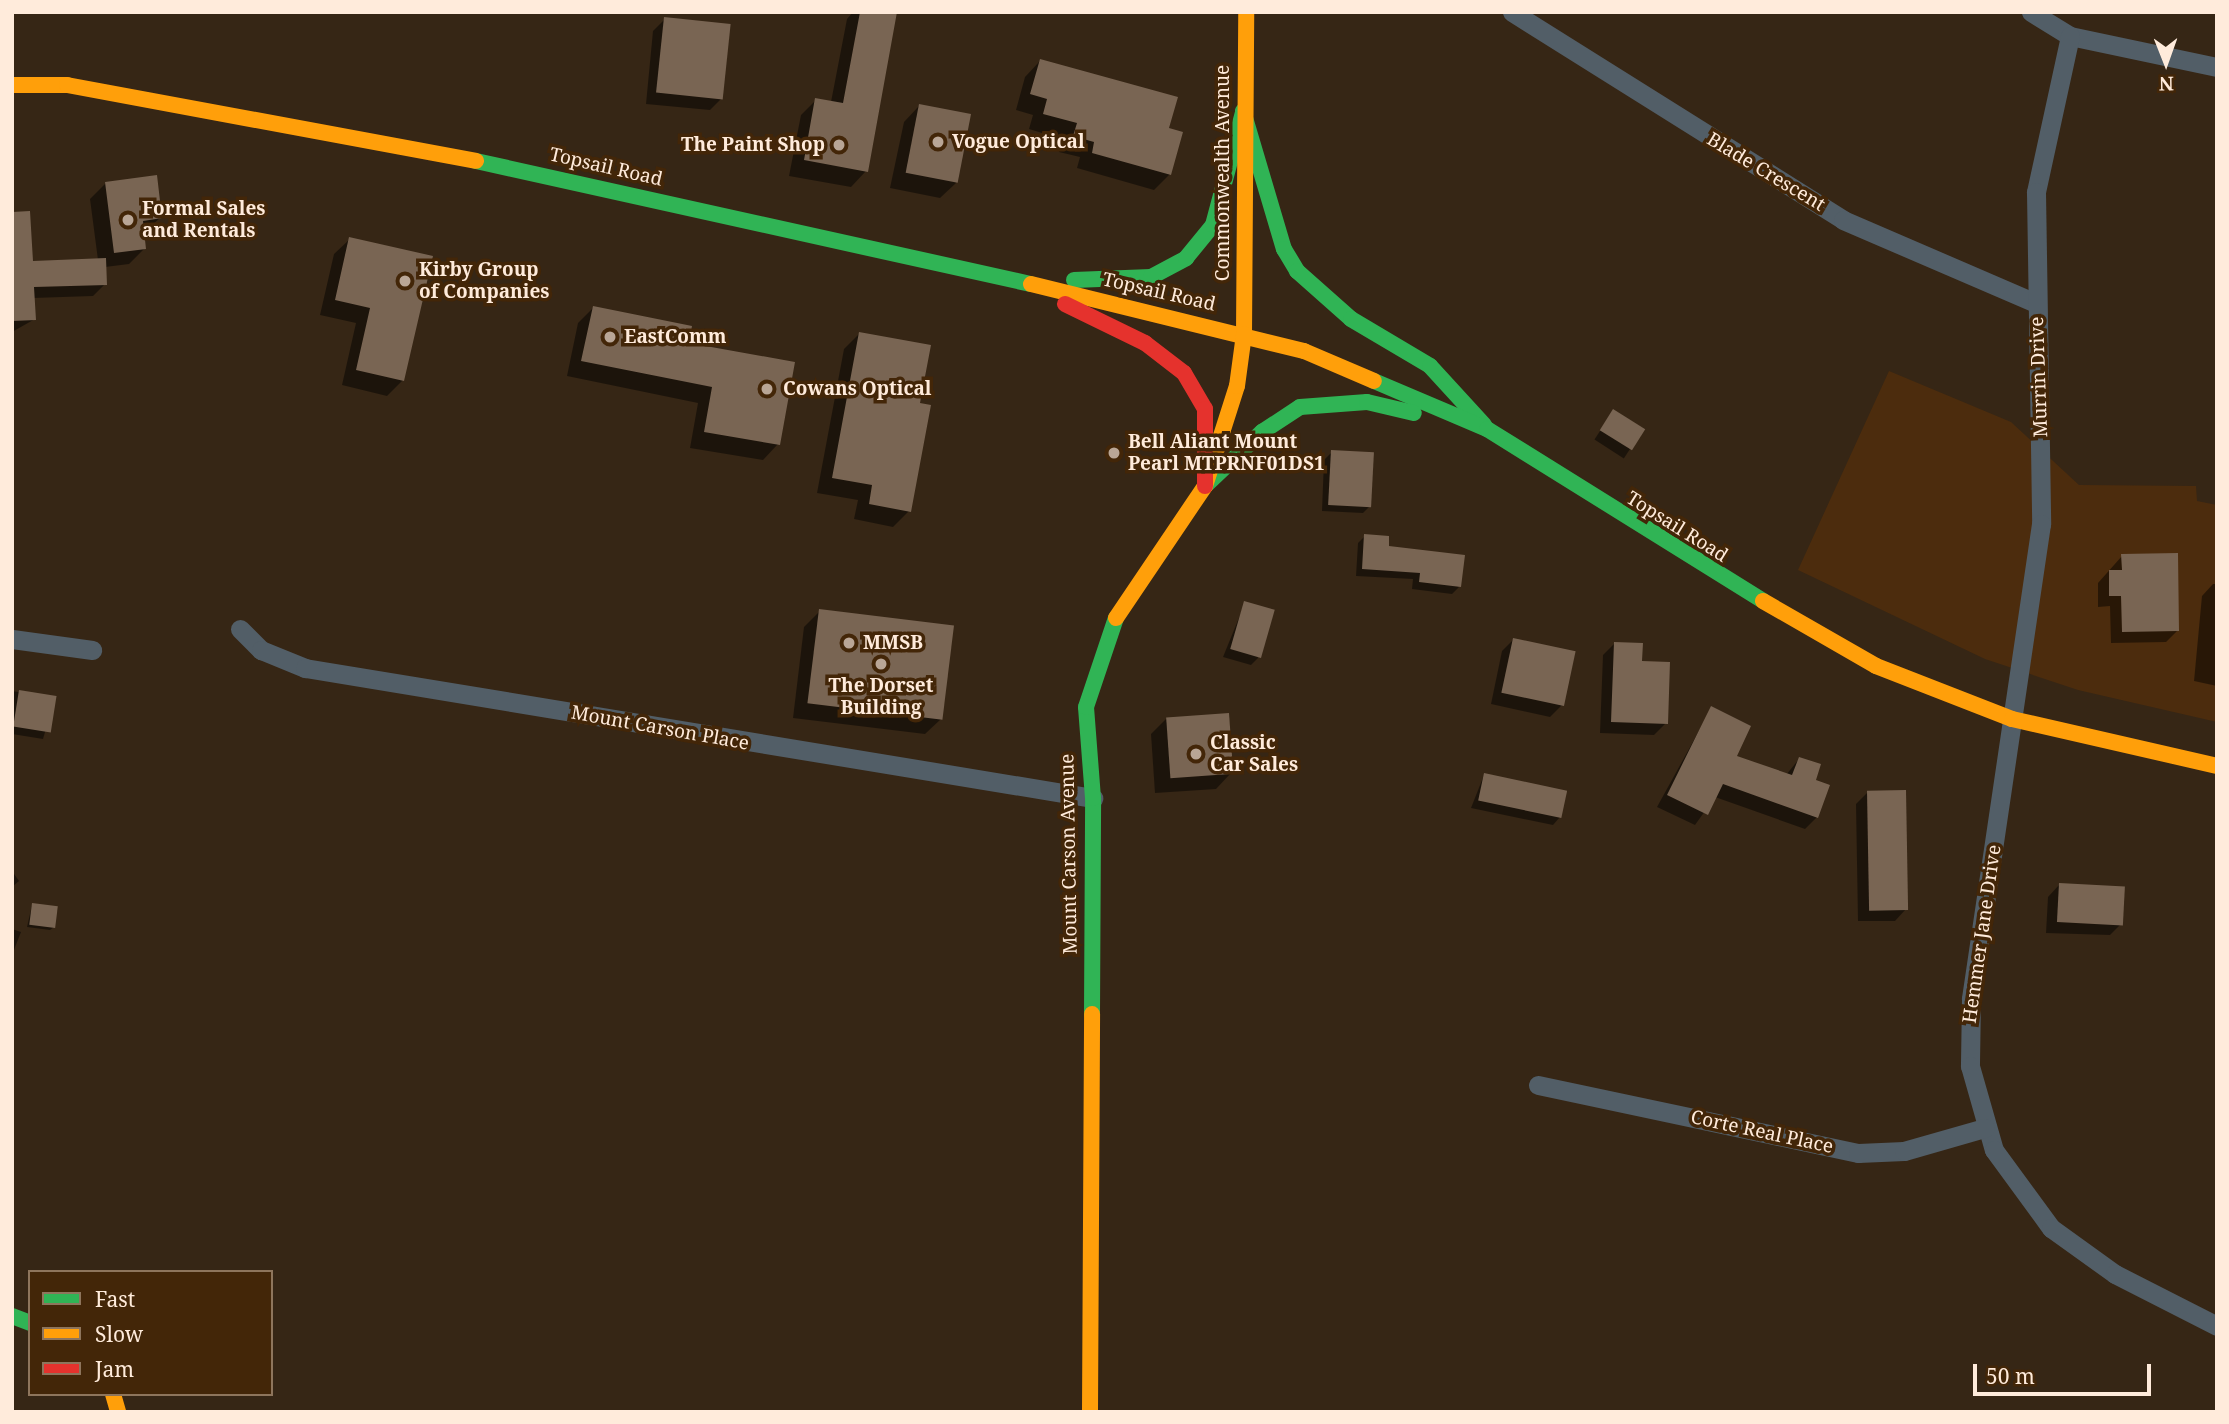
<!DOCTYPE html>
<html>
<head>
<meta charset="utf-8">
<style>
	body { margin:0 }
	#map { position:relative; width:2229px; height:1424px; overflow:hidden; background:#362615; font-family:"Noto Serif",serif }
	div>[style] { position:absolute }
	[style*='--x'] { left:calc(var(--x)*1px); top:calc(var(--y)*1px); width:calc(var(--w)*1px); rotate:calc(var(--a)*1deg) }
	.built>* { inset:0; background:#4c2c0d }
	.shadow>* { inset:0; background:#0007; transform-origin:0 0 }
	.building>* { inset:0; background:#796553; transform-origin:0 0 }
	.street>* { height:19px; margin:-9.5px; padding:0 9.5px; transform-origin:9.5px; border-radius:9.5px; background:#525e67 }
	.fast>* { height:16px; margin:-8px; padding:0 8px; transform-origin:8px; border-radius:8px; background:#30b455 }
	.slow>* { height:16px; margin:-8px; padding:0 8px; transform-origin:8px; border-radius:8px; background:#ff9f0a }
	.jam>* { height:16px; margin:-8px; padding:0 8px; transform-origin:8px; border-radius:8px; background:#e5322d }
	.dots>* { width:19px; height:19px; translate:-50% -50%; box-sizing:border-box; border:4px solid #432608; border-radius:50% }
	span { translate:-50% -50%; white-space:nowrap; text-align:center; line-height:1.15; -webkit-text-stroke:7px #432608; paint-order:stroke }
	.poi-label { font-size:19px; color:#ffebdb; font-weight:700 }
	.left { translate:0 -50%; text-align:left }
	.right { translate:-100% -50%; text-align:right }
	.street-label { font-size:19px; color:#ffebdb }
	.frame { position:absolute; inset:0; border:14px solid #ffebdb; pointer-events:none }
	.legend { position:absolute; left:28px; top:1270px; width:245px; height:126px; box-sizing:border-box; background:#432608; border:2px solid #8e755c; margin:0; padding:9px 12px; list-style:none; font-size:21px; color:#ffebdb }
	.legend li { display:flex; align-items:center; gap:14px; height:35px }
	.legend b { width:35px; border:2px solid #8e755c }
	.north { position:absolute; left:2131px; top:28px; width:70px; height:70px; -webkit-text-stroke:5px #432608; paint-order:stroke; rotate:179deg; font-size:19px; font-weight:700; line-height:28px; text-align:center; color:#ffebdb }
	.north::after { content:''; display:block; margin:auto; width:24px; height:32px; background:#ffebdb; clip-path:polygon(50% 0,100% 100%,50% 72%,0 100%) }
	.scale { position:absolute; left:1973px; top:1364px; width:178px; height:32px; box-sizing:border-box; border:4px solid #ffebdb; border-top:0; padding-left:9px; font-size:21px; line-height:24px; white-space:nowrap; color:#ffebdb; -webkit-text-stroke:5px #432608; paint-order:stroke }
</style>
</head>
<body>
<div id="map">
	<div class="built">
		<div style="clip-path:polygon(1889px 371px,2011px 422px,2079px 485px,2196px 486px,2197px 501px,2217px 505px,2217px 722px,2078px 690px,1985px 659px,1798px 570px)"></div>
	</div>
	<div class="shadow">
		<div style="clip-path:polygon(853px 12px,895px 12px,866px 171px,851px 187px,789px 176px,801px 115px,816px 100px,831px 102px,847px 19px)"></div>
		<div style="clip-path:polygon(665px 19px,721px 99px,710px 110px,646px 104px,653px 31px)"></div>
		<div style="clip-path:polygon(1040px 61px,1167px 129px,1170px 174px,1154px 190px,1077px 168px,1080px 157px,1059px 152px,1062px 139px,1029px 129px,1033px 115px,1016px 110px,1025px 77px)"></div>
		<div style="clip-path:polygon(919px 106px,956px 183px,940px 198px,890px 188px,904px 122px)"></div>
		<div style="clip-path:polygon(106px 183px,160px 218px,143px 233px,145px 248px,129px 264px,105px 267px,105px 284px,93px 296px,33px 298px,35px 319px,12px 332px,12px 214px,31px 263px,98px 260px,90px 199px)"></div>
		<div style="clip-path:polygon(350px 239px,403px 380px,387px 396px,342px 385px,356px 323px,320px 315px,334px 254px)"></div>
		<div style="clip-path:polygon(593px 308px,687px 344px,778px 444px,763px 460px,690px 448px,698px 403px,567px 376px,578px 323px)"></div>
		<div style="clip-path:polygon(860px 333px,918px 405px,909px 511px,893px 527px,854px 519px,858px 500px,817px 493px,844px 349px)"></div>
		<div style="left:1613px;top:411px;width:35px;height:34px;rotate:33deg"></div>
		<div style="clip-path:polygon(1332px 452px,1370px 506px,1363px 513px,1322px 511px,1324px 460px)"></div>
		<div style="clip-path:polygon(1365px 536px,1387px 548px,1459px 587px,1452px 594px,1412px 589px,1413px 579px,1356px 576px,1358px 543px)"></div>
		<div style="clip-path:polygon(2122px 556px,2177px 631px,2166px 642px,2111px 643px,2110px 606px,2098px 607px,2098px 583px)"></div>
		<div style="clip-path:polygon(2213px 584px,2217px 584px,2217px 686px,2194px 681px,2202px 596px)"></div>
		<div style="clip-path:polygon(1245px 603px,1258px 658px,1251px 665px,1223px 657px)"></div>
		<div style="clip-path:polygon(820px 611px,941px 719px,925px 734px,793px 718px,804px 627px)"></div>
		<div style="clip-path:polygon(1513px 640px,1562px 705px,1550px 717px,1491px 704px,1502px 651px)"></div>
		<div style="clip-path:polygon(1615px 643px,1641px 663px,1666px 723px,1654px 735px,1600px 733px,1603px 655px)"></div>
		<div style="clip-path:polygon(12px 691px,55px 698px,43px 739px,12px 734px)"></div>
		<div style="clip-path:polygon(1711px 709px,1734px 757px,1786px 775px,1799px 759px,1813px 781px,1817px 817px,1805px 829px,1715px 797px,1695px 825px,1657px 807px)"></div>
		<div style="clip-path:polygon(1166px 719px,1231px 773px,1216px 789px,1155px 793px,1151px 734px)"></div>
		<div style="clip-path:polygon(1484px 775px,1560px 817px,1553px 825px,1471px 808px)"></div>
		<div style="clip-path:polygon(1867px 793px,1906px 909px,1895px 921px,1858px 921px,1856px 804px)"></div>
		<div style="clip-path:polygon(12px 871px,19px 881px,12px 887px)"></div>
		<div style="clip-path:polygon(2059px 885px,2122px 923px,2110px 935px,2046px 933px,2048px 897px)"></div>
		<div style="clip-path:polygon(32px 905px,54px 927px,50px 930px,27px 927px)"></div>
		<div style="clip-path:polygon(12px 929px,21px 932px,12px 955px)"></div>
	</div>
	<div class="building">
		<div style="clip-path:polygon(860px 12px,897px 12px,868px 172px,804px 160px,815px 98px,843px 103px)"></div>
		<div style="left:664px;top:17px;width:67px;height:76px;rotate:6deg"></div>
		<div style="clip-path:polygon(1040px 59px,1178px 97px,1169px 128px,1183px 132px,1171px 175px,1092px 153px,1094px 142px,1073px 136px,1077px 123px,1043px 114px,1047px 99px,1030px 94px)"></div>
		<div style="left:919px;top:104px;width:53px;height:70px;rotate:11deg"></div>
		<div style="clip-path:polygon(157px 175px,162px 218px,143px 221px,146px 249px,114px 253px,105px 182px)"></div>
		<div style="clip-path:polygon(30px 211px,33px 261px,106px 258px,107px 285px,34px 287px,36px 320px,12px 321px,12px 212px)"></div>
		<div style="clip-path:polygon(349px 237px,433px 256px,404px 381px,356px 370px,370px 308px,335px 300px)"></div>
		<div style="clip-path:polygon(593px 306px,692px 326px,689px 343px,795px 362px,780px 445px,704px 432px,712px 387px,581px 361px)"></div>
		<div style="clip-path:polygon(859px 332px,931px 345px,920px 403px,931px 405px,911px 512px,869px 504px,872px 485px,832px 478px)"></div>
		<div style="left:1613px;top:409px;width:38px;height:25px;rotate:32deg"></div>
		<div style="left:1331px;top:450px;width:43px;height:55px;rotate:3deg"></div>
		<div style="clip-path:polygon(1364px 534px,1389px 536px,1389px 546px,1465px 555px,1461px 587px,1419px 582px,1420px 573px,1362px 569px)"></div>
		<div style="clip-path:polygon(2178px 553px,2179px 631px,2122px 632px,2121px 596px,2109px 596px,2109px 570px,2122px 570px,2121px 554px)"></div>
		<div style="left:1244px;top:601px;width:32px;height:50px;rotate:16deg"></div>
		<div style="left:819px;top:609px;width:136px;height:95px;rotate:7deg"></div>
		<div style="left:1513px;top:638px;width:64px;height:56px;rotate:12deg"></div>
		<div style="clip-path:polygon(1614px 642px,1643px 643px,1642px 661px,1670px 662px,1668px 724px,1611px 722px)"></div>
		<div style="left:19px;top:690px;width:38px;height:37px;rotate:9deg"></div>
		<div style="clip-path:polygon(1711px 706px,1751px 726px,1737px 756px,1792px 775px,1799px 757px,1821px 764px,1816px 780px,1830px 785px,1818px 818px,1723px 784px,1708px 815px,1667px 795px)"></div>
		<div style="left:1229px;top:713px;width:61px;height:63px;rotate:86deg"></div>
		<div style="left:1484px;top:773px;width:85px;height:28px;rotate:12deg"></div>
		<div style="left:1906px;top:790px;width:120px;height:39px;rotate:89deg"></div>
		<div style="left:2059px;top:883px;width:66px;height:39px;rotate:3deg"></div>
		<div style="left:32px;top:903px;width:26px;height:22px;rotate:7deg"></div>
	</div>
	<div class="street">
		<div style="--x:1512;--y:12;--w:391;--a:32.1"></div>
		<div style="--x:1843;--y:220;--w:210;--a:23.3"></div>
		<div style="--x:2031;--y:12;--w:46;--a:31.6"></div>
		<div style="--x:2070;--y:36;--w:150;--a:11.9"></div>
		<div style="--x:2070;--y:36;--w:160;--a:102.3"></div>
		<div style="--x:2036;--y:192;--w:332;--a:89.1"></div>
		<div style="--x:2041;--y:524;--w:480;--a:98.4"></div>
		<div style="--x:1971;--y:999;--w:67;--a:90.9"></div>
		<div style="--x:1970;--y:1066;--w:87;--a:74.1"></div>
		<div style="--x:1994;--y:1150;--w:97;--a:53.8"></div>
		<div style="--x:2051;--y:1228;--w:79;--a:35.7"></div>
		<div style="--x:2115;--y:1274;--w:114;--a:27"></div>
		<div style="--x:240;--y:629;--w:30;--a:45"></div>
		<div style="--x:261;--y:650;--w:48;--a:22.2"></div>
		<div style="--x:305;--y:668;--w:799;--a:9.37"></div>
		<div style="--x:12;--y:639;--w:81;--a:7.8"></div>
		<div style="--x:1538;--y:1085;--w:327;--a:12"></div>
		<div style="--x:1858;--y:1153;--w:46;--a:-2.5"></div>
		<div style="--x:1904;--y:1151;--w:84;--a:-15.9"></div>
	</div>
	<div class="fast">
		<div style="--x:1243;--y:111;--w:144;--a:73.5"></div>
		<div style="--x:1284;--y:249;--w:26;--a:59"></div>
		<div style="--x:1297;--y:271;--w:72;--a:41.6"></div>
		<div style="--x:1351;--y:319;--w:92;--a:30.7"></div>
		<div style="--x:1430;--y:366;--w:80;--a:47.5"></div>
		<div style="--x:476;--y:161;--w:568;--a:12.5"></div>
		<div style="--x:1074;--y:280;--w:77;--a:-2.2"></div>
		<div style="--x:1151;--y:277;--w:40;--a:-28"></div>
		<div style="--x:1186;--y:258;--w:43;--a:-50.7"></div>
		<div style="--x:1213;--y:225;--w:117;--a:-75.1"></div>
		<div style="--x:1374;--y:381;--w:123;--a:23"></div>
		<div style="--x:1487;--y:429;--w:325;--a:31.9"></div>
		<div style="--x:1205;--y:486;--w:79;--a:-43.5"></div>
		<div style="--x:1262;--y:432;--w:45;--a:-33.3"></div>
		<div style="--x:1300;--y:407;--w:67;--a:-4.3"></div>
		<div style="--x:1367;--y:402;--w:48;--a:13.2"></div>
		<div style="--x:1092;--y:1014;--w:216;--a:-89.7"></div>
		<div style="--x:1093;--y:798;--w:91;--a:-94.4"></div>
		<div style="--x:1086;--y:707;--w:94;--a:-71.4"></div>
		<div style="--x:12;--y:1316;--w:19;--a:21"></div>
	</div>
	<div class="slow">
		<div style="--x:12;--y:85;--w:55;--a:0"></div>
		<div style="--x:67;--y:85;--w:416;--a:10.5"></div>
		<div style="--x:1031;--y:284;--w:281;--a:13.8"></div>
		<div style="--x:1304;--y:351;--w:76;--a:23.2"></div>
		<div style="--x:1244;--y:334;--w:322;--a:-89.6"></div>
		<div style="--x:1763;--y:601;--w:130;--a:29.9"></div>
		<div style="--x:1876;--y:666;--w:146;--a:21.3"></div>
		<div style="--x:2012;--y:719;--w:210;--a:12.9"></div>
		<div style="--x:1116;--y:618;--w:159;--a:-56"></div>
		<div style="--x:1205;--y:486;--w:105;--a:-72.3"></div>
		<div style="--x:1237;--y:386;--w:52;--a:-82.3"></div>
		<div style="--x:113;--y:1394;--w:19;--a:74"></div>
		<div style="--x:1090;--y:1412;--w:398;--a:-89.7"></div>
	</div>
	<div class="jam">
		<div style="--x:1065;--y:304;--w:89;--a:26"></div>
		<div style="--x:1145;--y:343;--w:49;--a:37.6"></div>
		<div style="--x:1184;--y:373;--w:42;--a:59.7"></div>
		<div style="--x:1205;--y:409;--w:77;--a:90"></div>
	</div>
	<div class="dots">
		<div style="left:938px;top:142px;background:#b9a696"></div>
		<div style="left:839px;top:145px;background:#b9a696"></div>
		<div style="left:128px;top:220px;background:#b9a696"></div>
		<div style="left:405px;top:281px;background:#b9a696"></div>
		<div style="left:610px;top:337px;background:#b9a696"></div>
		<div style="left:767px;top:389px;background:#b9a696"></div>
		<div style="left:1114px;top:453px;background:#b9a696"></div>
		<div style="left:849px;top:643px;background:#b9a696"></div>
		<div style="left:881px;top:664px;background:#b9a696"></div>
		<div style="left:1196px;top:754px;background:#b9a696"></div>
	</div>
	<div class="poi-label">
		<span class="left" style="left:952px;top:142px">Vogue Optical</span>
		<span class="right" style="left:825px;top:145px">The Paint Shop</span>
		<span class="left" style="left:142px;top:220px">Formal Sales<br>and Rentals</span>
		<span class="left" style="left:419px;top:281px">Kirby Group<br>of Companies</span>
		<span class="left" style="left:624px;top:337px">EastComm</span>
		<span class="left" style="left:783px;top:389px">Cowans Optical</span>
		<span class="left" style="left:1128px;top:453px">Bell Aliant Mount<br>Pearl MTPRNF01DS1</span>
		<span class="left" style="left:863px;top:643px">MMSB</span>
		<span style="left:881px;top:697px">The Dorset<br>Building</span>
		<span class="left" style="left:1210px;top:754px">Classic<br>Car Sales</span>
	</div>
	<div class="street-label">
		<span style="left:606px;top:167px;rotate:13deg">Topsail Road</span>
		<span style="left:1766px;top:172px;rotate:31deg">Blade Crescent</span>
		<span style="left:1223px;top:173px;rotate:-90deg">Commonwealth Avenue</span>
		<span style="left:1159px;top:292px;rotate:13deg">Topsail Road</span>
		<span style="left:2039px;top:377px;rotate:-92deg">Murrin Drive</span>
		<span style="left:1677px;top:527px;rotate:32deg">Topsail Road</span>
		<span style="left:660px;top:728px;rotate:10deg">Mount Carson Place</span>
		<span style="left:1069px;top:854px;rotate:-91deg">Mount Carson Avenue</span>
		<span style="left:1982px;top:934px;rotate:-82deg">Hemmer Jane Drive</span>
		<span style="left:1762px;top:1132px;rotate:12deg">Corte Real Place</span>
	</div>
	<div class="frame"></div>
	<ul class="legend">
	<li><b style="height:9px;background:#30b455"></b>Fast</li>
	<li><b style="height:9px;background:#ff9f0a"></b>Slow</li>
	<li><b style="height:9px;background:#e5322d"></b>Jam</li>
	</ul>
	<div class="north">N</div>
	<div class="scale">50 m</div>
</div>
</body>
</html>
